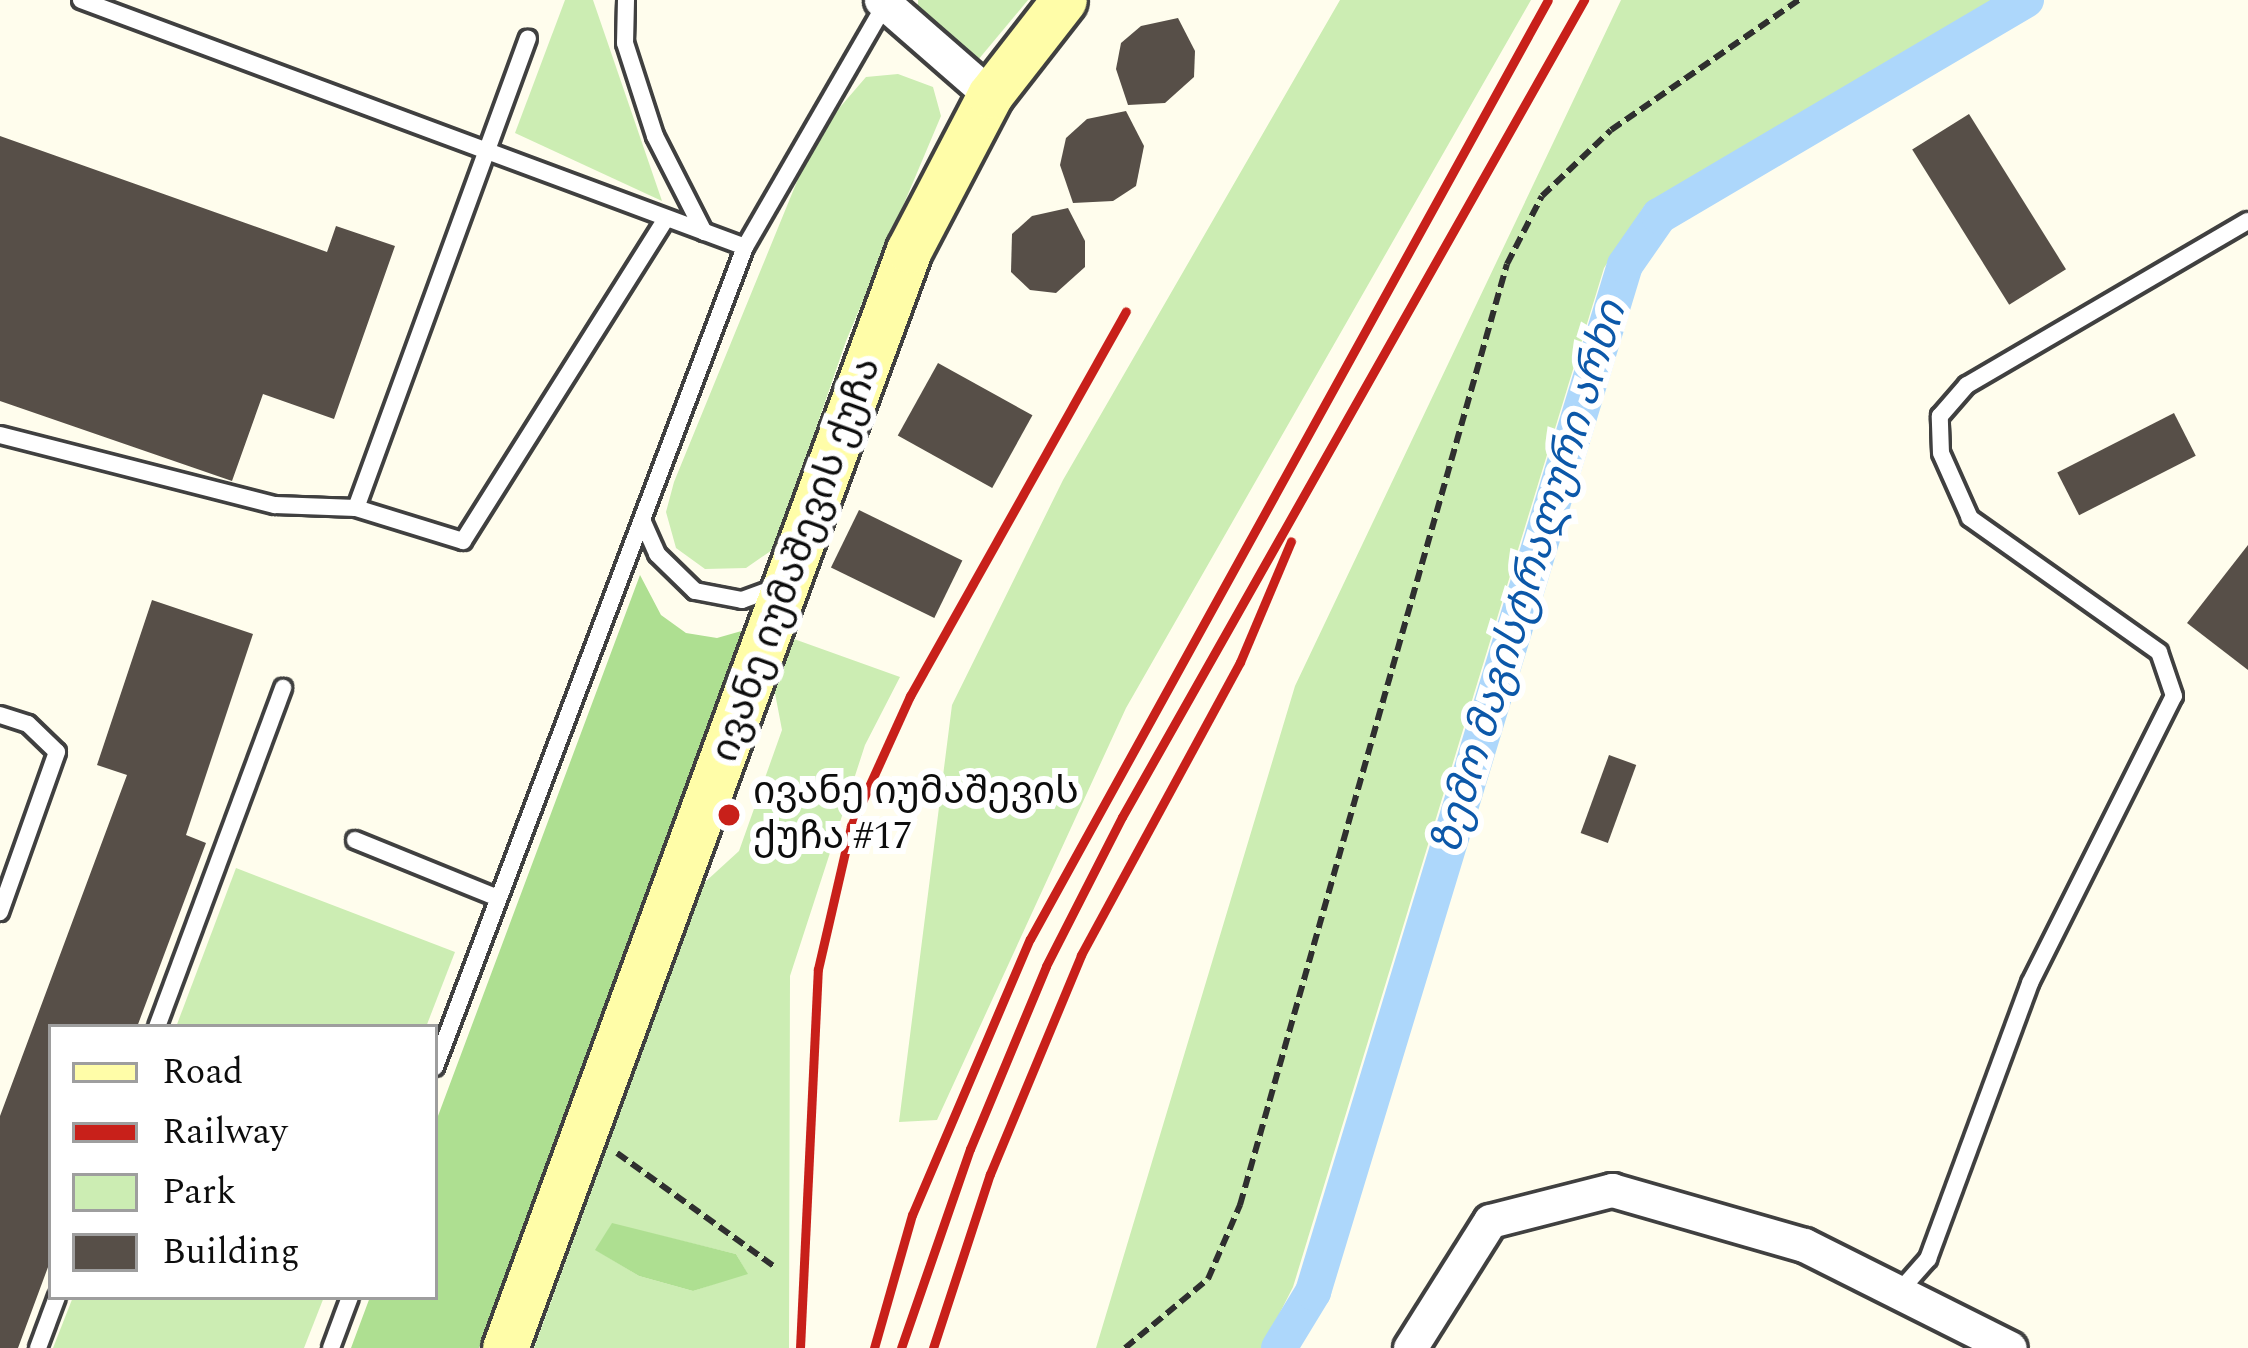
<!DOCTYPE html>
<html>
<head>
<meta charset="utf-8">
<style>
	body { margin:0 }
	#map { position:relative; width:2248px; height:1348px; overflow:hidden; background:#fffded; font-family:Spectral,"Noto Sans Georgian",serif }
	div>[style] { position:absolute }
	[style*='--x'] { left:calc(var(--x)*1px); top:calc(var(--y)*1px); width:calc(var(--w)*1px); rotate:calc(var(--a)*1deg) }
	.green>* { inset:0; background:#ccedb3 }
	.forest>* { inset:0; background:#aedf91 }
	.canal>* { height:36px; margin:-18px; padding:0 18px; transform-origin:18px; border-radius:18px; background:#add7fb }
	.building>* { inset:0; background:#574f48; transform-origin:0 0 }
	.path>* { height:6px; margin-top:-3px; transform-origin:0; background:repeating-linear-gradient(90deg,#2f2f2f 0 12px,transparent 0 18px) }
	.roads { filter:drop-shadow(3px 0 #404040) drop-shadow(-3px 0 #404040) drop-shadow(0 3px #404040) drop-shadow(0 -3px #404040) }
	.lane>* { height:16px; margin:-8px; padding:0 8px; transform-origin:8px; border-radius:8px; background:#fff }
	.street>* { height:33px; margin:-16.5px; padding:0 16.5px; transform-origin:16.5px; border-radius:16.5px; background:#fff }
	.secondary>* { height:45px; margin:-22.5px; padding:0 22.5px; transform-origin:22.5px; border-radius:22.5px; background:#fffda8 }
	.rail>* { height:9px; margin:-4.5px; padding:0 4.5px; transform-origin:4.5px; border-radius:4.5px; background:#c8201a }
	.dots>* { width:33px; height:33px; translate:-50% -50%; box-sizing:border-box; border:6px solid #fff; border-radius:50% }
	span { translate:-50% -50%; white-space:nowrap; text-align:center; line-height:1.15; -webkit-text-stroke:12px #fff; paint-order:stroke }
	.street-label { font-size:39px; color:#0d0d0d }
	.poi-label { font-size:39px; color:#0d0d0d }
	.left { translate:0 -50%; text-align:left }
	.water-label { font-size:42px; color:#0c58a9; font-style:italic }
	.legend { position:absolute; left:48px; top:1024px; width:390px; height:276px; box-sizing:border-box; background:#fff; border:3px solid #9e9e9e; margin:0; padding:15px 21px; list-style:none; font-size:36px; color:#0d0d0d }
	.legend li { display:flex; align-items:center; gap:24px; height:60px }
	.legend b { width:60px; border:3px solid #9e9e9e }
</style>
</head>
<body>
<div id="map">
	<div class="green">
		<div style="clip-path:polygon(565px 0,593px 0,662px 201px,515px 133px)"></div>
		<div style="clip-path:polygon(918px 0,1028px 0,978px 60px,958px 54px,918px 11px)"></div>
		<div style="clip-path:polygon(1340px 0,1531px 0,1126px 708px,937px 1120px,899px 1122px,952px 705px,1063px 480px)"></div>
		<div style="clip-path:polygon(1621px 0,1995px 0,1645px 205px,1604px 268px,1293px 1287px,1262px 1348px,1096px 1348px,1295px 686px)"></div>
		<div style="clip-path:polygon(898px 74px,933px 87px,941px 116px,846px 341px,775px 548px,746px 568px,705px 569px,676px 548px,666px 512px,674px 482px,816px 135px,866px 77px)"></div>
		<div style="clip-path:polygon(evenodd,794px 639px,900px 677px,865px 745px,790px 976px,789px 1348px,534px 1348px,704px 883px,739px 851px,782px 730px,774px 688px,794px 639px,612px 1224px,736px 1254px,747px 1273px,693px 1291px,639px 1276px,596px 1250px,612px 1224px)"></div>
		<div style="clip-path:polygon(236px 868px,455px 952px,426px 1027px,176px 1027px)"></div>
		<div style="clip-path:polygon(73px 1297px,324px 1297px,304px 1348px,53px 1348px)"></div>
	</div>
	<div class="forest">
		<div style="clip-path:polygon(640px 575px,661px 615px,686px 633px,717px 638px,745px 630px,479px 1348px,351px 1348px,370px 1297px,435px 1297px,435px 1124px)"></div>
		<div style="clip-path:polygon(612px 1223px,736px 1254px,748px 1274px,693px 1291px,639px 1276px,595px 1250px)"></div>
	</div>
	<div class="canal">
		<div style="--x:1279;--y:1348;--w:66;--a:-58.7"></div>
		<div style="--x:1313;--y:1292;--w:1073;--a:-73.1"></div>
		<div style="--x:1625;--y:265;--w:60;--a:-55.2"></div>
		<div style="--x:1659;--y:216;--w:426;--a:-30.5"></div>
	</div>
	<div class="building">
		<div style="clip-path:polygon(1178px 18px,1195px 51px,1194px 77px,1165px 103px,1128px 105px,1116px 69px,1121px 43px,1141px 26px)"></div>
		<div style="clip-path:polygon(1126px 111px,1144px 146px,1136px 186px,1113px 201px,1073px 203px,1060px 165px,1066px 138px,1087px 119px)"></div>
		<div style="left:1969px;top:114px;width:183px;height:67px;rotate:58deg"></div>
		<div style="clip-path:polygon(0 136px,327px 252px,336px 226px,395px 246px,334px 419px,263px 394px,232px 481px,0 401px)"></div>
		<div style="clip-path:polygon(1068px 208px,1085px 241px,1085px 267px,1056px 293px,1030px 290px,1011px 272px,1012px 234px,1032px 216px)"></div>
		<div style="left:938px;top:363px;width:108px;height:83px;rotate:29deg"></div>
		<div style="left:2174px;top:413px;width:48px;height:131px;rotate:63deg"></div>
		<div style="left:859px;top:510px;width:115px;height:64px;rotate:26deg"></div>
		<div style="clip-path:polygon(2248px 545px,2248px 670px,2187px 623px)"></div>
		<div style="clip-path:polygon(152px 600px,253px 634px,186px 835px,206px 843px,137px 1027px,51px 1027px,51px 1259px,18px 1348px,0 1348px,0 1116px,127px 775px,97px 765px)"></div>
		<div style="left:1609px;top:755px;width:29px;height:83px;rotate:20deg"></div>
	</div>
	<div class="path">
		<div style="--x:617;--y:1153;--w:195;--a:35.8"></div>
		<div style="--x:1125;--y:1348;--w:108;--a:-39.7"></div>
		<div style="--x:1208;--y:1279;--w:81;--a:-66.6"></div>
		<div style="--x:1240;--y:1205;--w:978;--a:-74.16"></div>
		<div style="--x:1507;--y:264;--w:76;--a:-62.8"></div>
		<div style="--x:1542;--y:196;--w:95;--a:-43.7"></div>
		<div style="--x:1611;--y:130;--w:229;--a:-34.7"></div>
	</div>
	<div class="roads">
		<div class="lane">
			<div style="--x:81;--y:0;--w:708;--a:20.4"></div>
			<div style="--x:626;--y:0;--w:43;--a:91.3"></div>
			<div style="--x:625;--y:43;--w:98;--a:72.1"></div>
			<div style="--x:655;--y:136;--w:108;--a:63"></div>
			<div style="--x:0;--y:435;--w:284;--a:14.3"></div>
			<div style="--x:275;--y:505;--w:81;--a:2.1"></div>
			<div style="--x:356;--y:508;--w:112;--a:17.1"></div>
			<div style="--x:463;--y:541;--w:379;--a:-57.8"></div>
			<div style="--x:356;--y:508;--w:500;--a:-69.9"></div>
			<div style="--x:643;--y:522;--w:35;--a:66"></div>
			<div style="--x:657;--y:554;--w:53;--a:44.2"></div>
			<div style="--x:695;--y:591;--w:48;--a:10.8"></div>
			<div style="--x:742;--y:600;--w:37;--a:-20"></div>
			<div style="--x:0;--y:715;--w:29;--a:18"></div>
			<div style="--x:28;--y:724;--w:40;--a:44"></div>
			<div style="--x:57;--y:752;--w:170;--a:109.6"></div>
			<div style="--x:355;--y:840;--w:154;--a:22.1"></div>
			<div style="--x:157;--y:1027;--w:362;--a:-69.6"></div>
			<div style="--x:435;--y:1067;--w:877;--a:-69.29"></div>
			<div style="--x:745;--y:247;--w:284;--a:-60"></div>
			<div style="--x:1897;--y:1294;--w:47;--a:-48.5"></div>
			<div style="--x:1928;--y:1259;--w:294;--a:-69.7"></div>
			<div style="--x:2030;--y:983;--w:321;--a:-63.4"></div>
			<div style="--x:2174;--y:696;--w:46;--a:-108.8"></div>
			<div style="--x:2159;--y:652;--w:232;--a:-144.7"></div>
			<div style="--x:1970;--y:518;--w:71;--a:-114"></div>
			<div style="--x:1941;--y:453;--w:37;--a:-92"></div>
			<div style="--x:1940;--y:416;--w:41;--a:-48.9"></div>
			<div style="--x:1967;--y:385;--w:325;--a:-30.3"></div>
			<div style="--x:38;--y:1348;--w:54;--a:-69.6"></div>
			<div style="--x:331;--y:1348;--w:54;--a:-69.6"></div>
		</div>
		<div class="street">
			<div style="--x:881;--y:0;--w:145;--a:41.1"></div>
			<div style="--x:1410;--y:1348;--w:150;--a:-57.8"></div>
			<div style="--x:1490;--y:1221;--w:126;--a:-14.3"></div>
			<div style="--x:1612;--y:1190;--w:200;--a:16"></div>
			<div style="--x:1804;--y:1245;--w:230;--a:26.6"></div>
		</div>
		<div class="secondary">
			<div style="--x:505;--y:1348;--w:1170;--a:-69.8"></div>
			<div style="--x:909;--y:250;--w:175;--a:-62.4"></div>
			<div style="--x:990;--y:95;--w:120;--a:-52.1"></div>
		</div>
	</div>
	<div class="rail">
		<div style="--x:800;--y:1348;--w:379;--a:-87.3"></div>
		<div style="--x:818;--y:969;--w:147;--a:-77"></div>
		<div style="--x:851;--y:826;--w:143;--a:-65.6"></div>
		<div style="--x:910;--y:696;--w:441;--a:-60.7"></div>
		<div style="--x:874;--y:1348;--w:138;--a:-74.1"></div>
		<div style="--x:912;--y:1215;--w:300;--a:-66.9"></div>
		<div style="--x:1030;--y:939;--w:1072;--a:-61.12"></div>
		<div style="--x:901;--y:1348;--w:211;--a:-70.9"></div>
		<div style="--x:970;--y:1149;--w:198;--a:-67.4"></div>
		<div style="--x:1046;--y:966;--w:167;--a:-63"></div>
		<div style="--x:1122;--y:817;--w:939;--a:-60.51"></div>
		<div style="--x:933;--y:1348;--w:183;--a:-71.9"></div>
		<div style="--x:990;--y:1174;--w:237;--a:-67.4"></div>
		<div style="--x:1081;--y:955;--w:333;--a:-61.5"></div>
		<div style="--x:1240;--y:662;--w:131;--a:-67.1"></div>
	</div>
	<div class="dots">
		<div style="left:729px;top:815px;background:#c8201a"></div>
	</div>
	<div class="street-label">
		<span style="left:797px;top:560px;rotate:-70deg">ივანე იუმაშევის ქუჩა</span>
	</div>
	<div class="poi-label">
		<span class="left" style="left:753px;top:815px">ივანე იუმაშევის<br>ქუჩა #17</span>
	</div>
	<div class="water-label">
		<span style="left:1530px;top:578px;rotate:-73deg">ზემო მაგისტრალური არხი</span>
	</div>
	<ul class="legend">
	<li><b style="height:15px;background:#fffda8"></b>Road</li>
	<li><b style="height:15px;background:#c8201a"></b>Railway</li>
	<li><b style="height:33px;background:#ccedb3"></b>Park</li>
	<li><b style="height:33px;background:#574f48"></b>Building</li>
	</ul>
</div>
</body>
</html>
